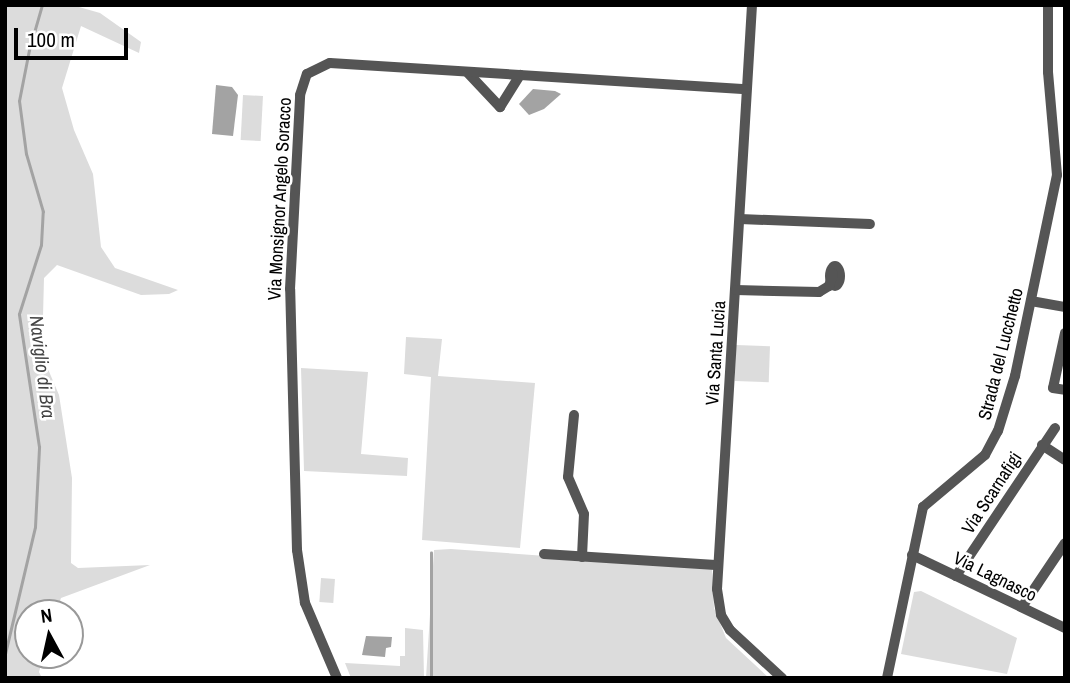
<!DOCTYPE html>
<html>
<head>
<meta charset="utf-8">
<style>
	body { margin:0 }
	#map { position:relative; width:1070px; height:683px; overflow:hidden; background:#fff; font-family:"Archivo Narrow",sans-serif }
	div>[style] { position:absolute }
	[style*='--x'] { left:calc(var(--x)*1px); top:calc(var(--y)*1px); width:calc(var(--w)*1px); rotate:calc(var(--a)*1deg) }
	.green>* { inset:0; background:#dcdcdc; transform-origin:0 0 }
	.water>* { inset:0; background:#a3a3a3 }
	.stream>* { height:2.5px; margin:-1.25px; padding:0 1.25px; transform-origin:1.25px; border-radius:1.25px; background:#a3a3a3 }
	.minor>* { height:10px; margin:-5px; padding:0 5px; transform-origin:5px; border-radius:5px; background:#555 }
	.minor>.ring { margin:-5px; padding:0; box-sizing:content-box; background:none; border:10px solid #555; border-radius:50% }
	span { translate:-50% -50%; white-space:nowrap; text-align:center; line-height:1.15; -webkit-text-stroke:5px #fff; paint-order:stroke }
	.street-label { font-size:18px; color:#000 }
	.water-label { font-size:19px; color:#444; font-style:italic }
	.frame { position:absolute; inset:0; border:7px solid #000; pointer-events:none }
	.north { position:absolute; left:14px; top:599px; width:70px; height:70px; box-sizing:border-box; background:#fff; border:2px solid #999; border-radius:50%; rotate:352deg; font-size:19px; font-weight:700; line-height:28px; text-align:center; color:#000 }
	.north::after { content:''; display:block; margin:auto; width:24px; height:32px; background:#000; clip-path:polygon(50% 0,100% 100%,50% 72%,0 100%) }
	.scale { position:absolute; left:14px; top:28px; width:114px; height:32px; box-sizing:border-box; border:4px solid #000; border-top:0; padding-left:9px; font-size:21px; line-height:24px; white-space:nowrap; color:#000; -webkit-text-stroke:5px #fff; paint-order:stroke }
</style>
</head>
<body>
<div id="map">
	<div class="green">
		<div style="clip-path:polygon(5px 5px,72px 5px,100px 13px,141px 42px,139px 53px,81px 26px,62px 88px,74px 130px,93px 174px,101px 247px,115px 268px,178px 290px,169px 294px,141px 295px,57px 265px,44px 278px,42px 355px,59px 395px,72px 478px,71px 563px,78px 568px,150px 565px,61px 598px,56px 613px,28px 613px,28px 655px,44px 655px,39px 672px,42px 678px,5px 678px)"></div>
		<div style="left:243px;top:95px;width:20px;height:45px;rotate:3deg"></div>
		<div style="clip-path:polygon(406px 337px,442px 339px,438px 376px,535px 383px,520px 548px,422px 540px,431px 377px,404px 374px)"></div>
		<div style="left:736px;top:345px;width:34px;height:36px;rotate:2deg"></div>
		<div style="clip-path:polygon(301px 368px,368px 372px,361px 454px,408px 458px,407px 476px,304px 471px)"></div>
		<div style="clip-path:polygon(451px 549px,712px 568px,714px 608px,726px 638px,769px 678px,426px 678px,434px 550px)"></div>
		<div style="left:321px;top:578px;width:14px;height:24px;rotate:4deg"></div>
		<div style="clip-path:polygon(921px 591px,1017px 638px,1007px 674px,901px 654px,914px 592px)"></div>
		<div style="clip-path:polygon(405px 628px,423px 630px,424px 678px,351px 678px,345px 663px,400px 666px,400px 656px,405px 656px)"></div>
	</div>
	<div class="water">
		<div style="clip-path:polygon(216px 85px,232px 87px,238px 95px,233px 136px,212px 134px)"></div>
		<div style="clip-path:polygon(533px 89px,555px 91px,561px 94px,544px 109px,529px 115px,519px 104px)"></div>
		<div style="clip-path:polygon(366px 636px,392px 637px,391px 647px,386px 648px,385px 657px,362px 655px)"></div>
	</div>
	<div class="stream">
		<div style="--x:5;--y:654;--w:130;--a:-76.7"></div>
		<div style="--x:35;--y:527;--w:80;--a:-87.1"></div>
		<div style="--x:39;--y:447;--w:134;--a:-98.6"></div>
		<div style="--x:19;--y:314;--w:72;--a:-72.3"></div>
		<div style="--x:41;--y:245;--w:33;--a:-87"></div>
		<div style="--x:43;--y:212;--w:60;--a:-106.3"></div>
		<div style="--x:26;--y:154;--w:53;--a:-97.5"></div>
		<div style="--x:19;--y:101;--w:52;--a:-78.9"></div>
		<div style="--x:29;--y:50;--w:47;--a:-73.9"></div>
		<div style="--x:431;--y:678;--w:125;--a:-90"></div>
	</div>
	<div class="minor">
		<div style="--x:752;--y:5;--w:585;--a:93.43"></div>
		<div style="--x:717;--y:589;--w:26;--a:81"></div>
		<div style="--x:721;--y:615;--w:17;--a:59"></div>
		<div style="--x:730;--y:630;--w:71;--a:42.7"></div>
		<div style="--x:468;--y:73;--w:47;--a:46.7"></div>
		<div style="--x:500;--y:107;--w:38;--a:-58"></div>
		<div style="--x:740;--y:219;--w:130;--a:2.2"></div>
		<div class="ring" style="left:829.5px;top:265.5px;width:-1px;height:-1px"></div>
		<div style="--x:736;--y:290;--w:83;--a:1.4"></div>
		<div style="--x:819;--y:292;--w:12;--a:-31"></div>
		<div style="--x:829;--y:286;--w:13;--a:-72"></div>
		<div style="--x:1031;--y:301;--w:35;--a:10"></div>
		<div style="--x:1065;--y:333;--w:56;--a:102.3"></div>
		<div style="--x:1053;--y:388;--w:12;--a:9"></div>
		<div style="--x:574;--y:415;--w:62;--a:95.5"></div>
		<div style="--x:568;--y:477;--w:40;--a:66.6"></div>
		<div style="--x:584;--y:514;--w:43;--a:92.7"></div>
		<div style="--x:1042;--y:445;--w:27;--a:33"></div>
		<div style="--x:544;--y:554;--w:172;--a:3.7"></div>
		<div style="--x:912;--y:555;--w:170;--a:25.5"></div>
		<div style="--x:956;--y:576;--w:178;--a:-56.2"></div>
		<div style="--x:1022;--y:607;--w:77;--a:-56.1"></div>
		<div style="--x:337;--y:678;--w:82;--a:-113.1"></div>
		<div style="--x:305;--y:603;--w:54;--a:-98.6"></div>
		<div style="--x:297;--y:550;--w:261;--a:-91.5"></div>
		<div style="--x:290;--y:289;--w:194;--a:-87"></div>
		<div style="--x:300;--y:95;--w:22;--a:-72"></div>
		<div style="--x:307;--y:74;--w:25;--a:-26"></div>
		<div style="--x:330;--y:63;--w:417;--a:3.6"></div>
		<div style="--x:887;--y:678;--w:175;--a:-78.1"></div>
		<div style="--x:923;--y:507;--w:81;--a:-40"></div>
		<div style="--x:985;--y:455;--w:27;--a:-62"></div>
		<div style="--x:998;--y:431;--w:58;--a:-72.8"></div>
		<div style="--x:1015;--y:376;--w:205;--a:-78.2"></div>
		<div style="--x:1057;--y:175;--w:103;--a:-95"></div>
		<div style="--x:1048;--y:72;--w:67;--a:-90"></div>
	</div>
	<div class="street-label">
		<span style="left:280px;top:199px;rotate:-87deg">Via Monsignor Angelo Soracco</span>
		<span style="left:716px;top:353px;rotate:-86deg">Via Santa Lucia</span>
		<span style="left:1001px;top:354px;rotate:-76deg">Strada del Lucchetto</span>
		<span style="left:992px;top:493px;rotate:-57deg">Via Scarnafigi</span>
		<span style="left:995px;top:577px;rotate:26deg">Via Lagnasco</span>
	</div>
	<div class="water-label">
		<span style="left:42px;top:367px;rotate:83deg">Naviglio di Bra</span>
	</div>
	<div class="frame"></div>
	<div class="north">N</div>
	<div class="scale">100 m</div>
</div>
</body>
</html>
